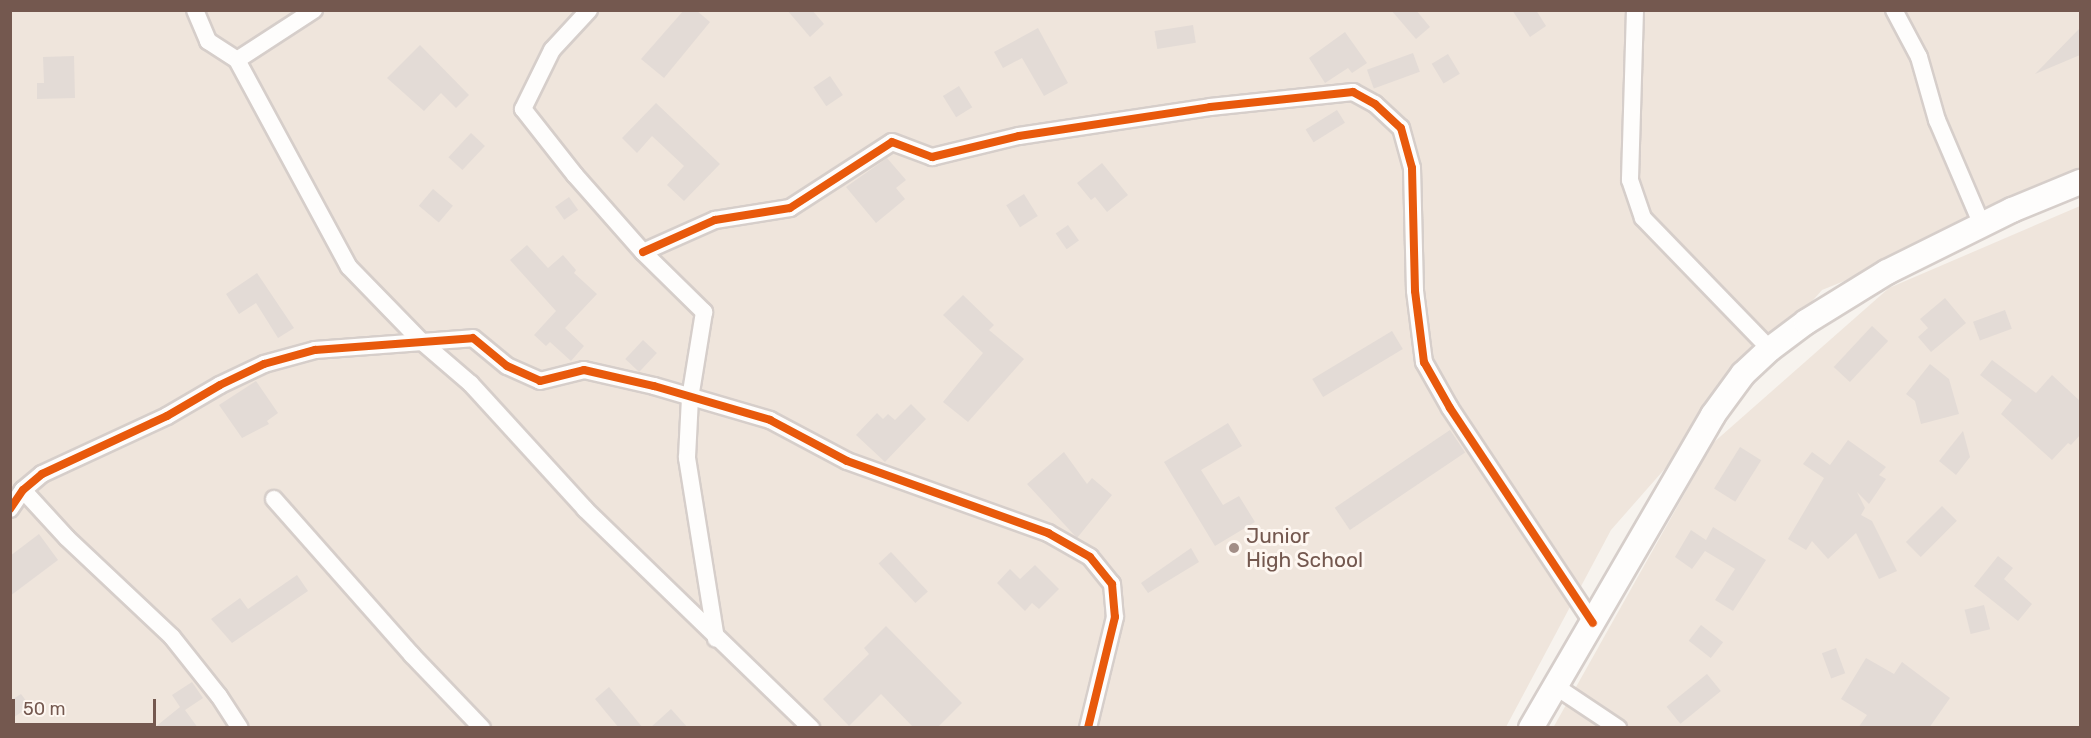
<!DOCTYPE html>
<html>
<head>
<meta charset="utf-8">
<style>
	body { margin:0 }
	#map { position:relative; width:2091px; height:738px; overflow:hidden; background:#f7f3ee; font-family:Rubik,sans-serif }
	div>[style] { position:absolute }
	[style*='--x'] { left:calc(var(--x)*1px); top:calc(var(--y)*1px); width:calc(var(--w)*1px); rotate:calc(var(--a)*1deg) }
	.residential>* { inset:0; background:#efe5dc }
	.building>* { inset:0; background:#e3dbd6; transform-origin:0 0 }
	.roads { filter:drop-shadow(2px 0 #d6ceca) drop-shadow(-2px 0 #d6ceca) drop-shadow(0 2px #d6ceca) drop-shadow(0 -2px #d6ceca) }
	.street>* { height:16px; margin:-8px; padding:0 8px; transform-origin:8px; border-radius:8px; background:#fefdfc }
	.secondary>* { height:24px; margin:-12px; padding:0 12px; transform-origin:12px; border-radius:12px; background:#fefdfc }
	.cycleway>* { height:8px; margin:-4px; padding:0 4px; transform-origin:4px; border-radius:4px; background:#e8590c }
	.dots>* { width:16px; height:16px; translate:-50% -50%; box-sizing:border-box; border:3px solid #fef7f1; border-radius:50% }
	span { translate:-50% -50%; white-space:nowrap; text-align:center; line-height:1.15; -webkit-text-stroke:6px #fef7f1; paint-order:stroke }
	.poi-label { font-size:21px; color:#74584f }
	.left { translate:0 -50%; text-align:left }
	.frame { position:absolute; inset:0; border:12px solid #74584f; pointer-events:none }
	.scale { position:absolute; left:12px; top:699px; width:144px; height:27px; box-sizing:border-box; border:3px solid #74584f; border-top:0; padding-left:8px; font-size:18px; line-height:21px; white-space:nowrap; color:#74584f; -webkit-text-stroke:4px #fef7f1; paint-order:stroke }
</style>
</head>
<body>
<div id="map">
	<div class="residential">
		<div style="clip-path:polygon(10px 11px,2080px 11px,2080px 186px,1822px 290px,1611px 530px,1506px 727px,11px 727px)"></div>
		<div style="clip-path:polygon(2080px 206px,2080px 727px,1553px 728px,1713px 443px,1889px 288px)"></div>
	</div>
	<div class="building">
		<div style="clip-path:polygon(684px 10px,696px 10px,710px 22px,664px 78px,641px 59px)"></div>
		<div style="clip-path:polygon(787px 10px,812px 10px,824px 24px,810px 37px)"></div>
		<div style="clip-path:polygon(1391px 10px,1416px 10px,1430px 27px,1416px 39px)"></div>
		<div style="clip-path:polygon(1512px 10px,1536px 10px,1546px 26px,1530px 37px)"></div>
		<div style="left:1193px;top:25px;width:18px;height:39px;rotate:81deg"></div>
		<div style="clip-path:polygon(1038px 28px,1068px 83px,1044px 96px,1022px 58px,1003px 68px,994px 52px)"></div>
		<div style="clip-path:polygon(2080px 28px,2080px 55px,2035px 74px)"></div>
		<div style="clip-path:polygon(1345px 32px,1367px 63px,1352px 73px,1348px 68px,1325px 83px,1309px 58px)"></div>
		<div style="clip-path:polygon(420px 45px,469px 95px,456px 108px,441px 93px,424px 111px,387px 78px)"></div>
		<div style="left:1413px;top:53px;width:20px;height:49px;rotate:70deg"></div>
		<div style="left:1448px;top:54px;width:23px;height:19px;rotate:59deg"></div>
		<div style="clip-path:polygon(74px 56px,75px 98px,37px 99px,37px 83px,44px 83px,43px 57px)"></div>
		<div style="left:830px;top:76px;width:23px;height:20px;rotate:56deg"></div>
		<div style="left:959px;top:86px;width:25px;height:19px;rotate:58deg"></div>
		<div style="clip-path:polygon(656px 103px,720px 164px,684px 201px,667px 185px,684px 166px,652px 136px,637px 153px,622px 138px)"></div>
		<div style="left:1337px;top:110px;width:15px;height:37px;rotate:58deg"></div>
		<div style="left:471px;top:133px;width:19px;height:33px;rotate:43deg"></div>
		<div style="clip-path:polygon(887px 158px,906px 180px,896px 188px,905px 199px,876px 223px,846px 187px)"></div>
		<div style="clip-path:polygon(1102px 163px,1128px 195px,1107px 212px,1095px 197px,1091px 200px,1077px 183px)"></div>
		<div style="left:433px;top:189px;width:26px;height:22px;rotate:40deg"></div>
		<div style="left:1024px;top:194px;width:26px;height:21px;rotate:58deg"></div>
		<div style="left:569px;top:197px;width:16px;height:17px;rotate:55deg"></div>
		<div style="left:1068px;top:225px;width:19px;height:15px;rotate:55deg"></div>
		<div style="clip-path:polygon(527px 245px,548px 268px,563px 255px,576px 270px,574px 273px,597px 294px,565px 328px,584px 346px,571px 361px,550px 342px,546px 346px,534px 335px,556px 311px,510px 260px)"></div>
		<div style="clip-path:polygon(257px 273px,294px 328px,278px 338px,256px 303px,239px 314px,226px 294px)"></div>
		<div style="clip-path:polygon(963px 295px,994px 325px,989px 330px,1024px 359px,968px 422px,943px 402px,983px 353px,943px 315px)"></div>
		<div style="clip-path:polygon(1945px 298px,1966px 323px,1931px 352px,1918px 337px,1928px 328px,1920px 319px)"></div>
		<div style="left:2005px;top:310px;width:20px;height:34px;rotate:70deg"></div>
		<div style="left:1872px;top:326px;width:22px;height:56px;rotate:43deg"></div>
		<div style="left:1392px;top:331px;width:21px;height:93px;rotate:59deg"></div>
		<div style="left:643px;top:340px;width:19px;height:26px;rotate:43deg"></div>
		<div style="clip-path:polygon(1992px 360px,2036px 393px,2052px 375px,2080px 401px,2080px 435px,2071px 445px,2068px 443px,2052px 460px,2001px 414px,2012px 400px,1980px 375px)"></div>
		<div style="clip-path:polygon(1930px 364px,1949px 379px,1959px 414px,1921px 424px,1915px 401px,1906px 394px)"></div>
		<div style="clip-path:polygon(256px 381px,278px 413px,267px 421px,269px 424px,242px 438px,219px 405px)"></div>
		<div style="clip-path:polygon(911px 404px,926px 419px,885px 462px,856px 435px,877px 413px,883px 419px,888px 414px,895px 420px)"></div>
		<div style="clip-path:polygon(1228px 423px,1242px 446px,1201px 470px,1223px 505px,1239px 496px,1255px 522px,1215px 546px,1164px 462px)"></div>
		<div style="left:1450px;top:430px;width:27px;height:139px;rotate:56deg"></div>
		<div style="clip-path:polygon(1963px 431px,1970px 457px,1956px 475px,1939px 461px)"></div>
		<div style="clip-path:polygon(1848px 440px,1886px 467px,1879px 475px,1886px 479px,1869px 504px,1857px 492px,1865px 508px,1861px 515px,1872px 521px,1897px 571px,1879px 579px,1856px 533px,1828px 559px,1812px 541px,1806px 550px,1788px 539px,1824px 478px,1803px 464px,1812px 452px,1830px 465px)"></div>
		<div style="left:1740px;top:447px;width:25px;height:49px;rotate:32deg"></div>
		<div style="clip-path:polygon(1064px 452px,1087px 484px,1092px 478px,1112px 495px,1077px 538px,1027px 484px)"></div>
		<div style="left:1942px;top:506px;width:21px;height:51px;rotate:45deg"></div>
		<div style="clip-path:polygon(1713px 527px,1766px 560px,1733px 611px,1715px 600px,1735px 569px,1705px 551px,1692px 569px,1675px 557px,1691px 530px,1706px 540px)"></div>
		<div style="clip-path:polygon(39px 534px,58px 560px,10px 596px,10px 556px)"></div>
		<div style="clip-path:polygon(1191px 548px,1199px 562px,1148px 593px,1141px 583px)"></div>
		<div style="left:891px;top:552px;width:54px;height:17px;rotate:47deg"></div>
		<div style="clip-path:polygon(1998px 556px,2013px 568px,2004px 579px,2032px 604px,2018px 621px,1974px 586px)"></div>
		<div style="clip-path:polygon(1035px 565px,1059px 589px,1039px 609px,1032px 603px,1025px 611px,997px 583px,1010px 569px,1020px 579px)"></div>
		<div style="clip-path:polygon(297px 575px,308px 591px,232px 643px,211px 619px,240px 598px,248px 609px)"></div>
		<div style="left:1984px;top:605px;width:25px;height:20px;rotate:76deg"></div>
		<div style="left:1701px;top:625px;width:28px;height:20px;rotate:38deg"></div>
		<div style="clip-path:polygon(886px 626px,962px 703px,937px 728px,914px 728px,881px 694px,849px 726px,823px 699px,869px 654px,864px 648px)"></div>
		<div style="left:1836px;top:648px;width:27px;height:15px;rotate:70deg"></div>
		<div style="clip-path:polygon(1866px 658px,1894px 674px,1902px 662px,1950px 698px,1929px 728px,1858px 728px,1867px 715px,1841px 699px)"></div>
		<div style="left:1707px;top:674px;width:22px;height:52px;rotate:51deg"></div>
		<div style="clip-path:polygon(192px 682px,203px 698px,185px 710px,198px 728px,154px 728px,180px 707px,172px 695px)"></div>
		<div style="clip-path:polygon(609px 687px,643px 728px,619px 728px,595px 699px)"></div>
		<div style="clip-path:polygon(21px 694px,30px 706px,10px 720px,10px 701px)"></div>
		<div style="clip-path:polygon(671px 709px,688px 728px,650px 728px)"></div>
	</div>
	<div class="roads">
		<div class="street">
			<div style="--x:195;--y:10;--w:34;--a:67"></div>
			<div style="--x:208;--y:41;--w:35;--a:33"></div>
			<div style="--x:237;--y:60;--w:235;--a:61.6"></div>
			<div style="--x:349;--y:267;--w:103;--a:45.8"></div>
			<div style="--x:421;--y:341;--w:66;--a:40.7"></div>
			<div style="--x:471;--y:384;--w:169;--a:47.6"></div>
			<div style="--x:585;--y:509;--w:315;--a:44.1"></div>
			<div style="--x:589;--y:10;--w:54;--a:132.8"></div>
			<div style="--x:552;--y:50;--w:66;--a:116.2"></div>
			<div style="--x:523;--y:109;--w:84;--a:51.8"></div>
			<div style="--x:575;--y:175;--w:103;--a:48.6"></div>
			<div style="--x:643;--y:252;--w:86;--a:44.5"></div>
			<div style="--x:704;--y:312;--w:87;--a:99.2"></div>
			<div style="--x:690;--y:398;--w:60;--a:92.9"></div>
			<div style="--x:687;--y:458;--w:183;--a:80.9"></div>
			<div style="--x:1635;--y:10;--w:170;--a:91.7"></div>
			<div style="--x:1630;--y:180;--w:40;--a:71.1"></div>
			<div style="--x:1643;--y:218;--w:182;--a:45.9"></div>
			<div style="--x:1894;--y:10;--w:53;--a:62"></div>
			<div style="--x:1919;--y:57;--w:66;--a:74.1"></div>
			<div style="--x:1937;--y:120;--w:114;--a:66.8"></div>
			<div style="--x:237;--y:60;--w:92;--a:-33"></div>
			<div style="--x:643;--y:252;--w:79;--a:-24"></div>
			<div style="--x:715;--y:220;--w:76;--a:-9.1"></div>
			<div style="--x:790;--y:208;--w:121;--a:-32.9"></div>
			<div style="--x:892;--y:142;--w:43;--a:20.6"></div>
			<div style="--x:932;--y:157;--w:89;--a:-13.6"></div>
			<div style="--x:1019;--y:136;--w:193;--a:-8.6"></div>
			<div style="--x:1210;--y:107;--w:144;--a:-6"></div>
			<div style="--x:1353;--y:92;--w:25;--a:29"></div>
			<div style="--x:1375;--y:104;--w:35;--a:43"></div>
			<div style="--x:1401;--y:128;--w:41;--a:74.6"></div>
			<div style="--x:1412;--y:168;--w:123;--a:88.6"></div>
			<div style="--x:1415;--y:291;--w:72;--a:82.8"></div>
			<div style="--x:1424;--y:362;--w:53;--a:60.5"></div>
			<div style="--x:1450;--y:408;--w:258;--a:56.4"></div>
			<div style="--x:23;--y:490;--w:65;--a:47.5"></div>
			<div style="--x:67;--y:538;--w:144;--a:43.3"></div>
			<div style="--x:172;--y:637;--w:75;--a:51.5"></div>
			<div style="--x:219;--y:696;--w:38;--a:57"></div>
			<div style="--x:274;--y:499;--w:208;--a:48.5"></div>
			<div style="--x:412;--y:655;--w:101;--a:46.2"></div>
			<div style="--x:10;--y:509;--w:23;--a:-56"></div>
			<div style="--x:23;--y:490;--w:25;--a:-40"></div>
			<div style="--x:42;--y:474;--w:138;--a:-24.9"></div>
			<div style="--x:167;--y:416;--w:61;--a:-30.3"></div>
			<div style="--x:220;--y:385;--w:49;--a:-25.5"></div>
			<div style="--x:264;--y:364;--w:53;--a:-15.4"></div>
			<div style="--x:315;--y:350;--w:158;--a:-4.3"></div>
			<div style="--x:473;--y:338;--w:44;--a:39.5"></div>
			<div style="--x:507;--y:366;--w:36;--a:24"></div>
			<div style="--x:540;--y:381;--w:45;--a:-14"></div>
			<div style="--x:584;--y:370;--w:72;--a:12.9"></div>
			<div style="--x:654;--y:386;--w:121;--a:16.3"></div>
			<div style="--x:770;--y:420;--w:87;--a:28"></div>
			<div style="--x:847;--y:461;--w:214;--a:19.7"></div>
			<div style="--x:1048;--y:533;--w:48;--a:29.7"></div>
			<div style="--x:1090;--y:557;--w:35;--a:51"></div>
			<div style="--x:1112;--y:584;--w:33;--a:85"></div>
			<div style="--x:1115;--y:617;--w:114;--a:103.7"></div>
			<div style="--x:1555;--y:686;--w:76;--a:33.7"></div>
		</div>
		<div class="secondary">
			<div style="--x:1531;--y:728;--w:362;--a:-59.8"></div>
			<div style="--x:1713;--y:415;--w:51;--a:-53.8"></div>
			<div style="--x:1743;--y:374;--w:37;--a:-43"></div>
			<div style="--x:1770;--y:349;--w:45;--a:-36.9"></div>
			<div style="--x:1806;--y:322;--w:95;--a:-31.7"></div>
			<div style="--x:1887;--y:272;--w:140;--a:-26.4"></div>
			<div style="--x:2012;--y:210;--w:74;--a:-22.4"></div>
		</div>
	</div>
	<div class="cycleway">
		<div style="--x:643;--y:252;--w:79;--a:-24"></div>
		<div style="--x:715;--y:220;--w:76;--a:-9.1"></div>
		<div style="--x:790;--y:208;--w:121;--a:-32.9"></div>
		<div style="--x:892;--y:142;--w:43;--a:20.6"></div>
		<div style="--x:932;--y:157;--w:89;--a:-13.6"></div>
		<div style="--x:1019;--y:136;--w:193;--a:-8.6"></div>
		<div style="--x:1210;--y:107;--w:144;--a:-6"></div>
		<div style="--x:1353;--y:92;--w:25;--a:29"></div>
		<div style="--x:1375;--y:104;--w:35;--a:43"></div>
		<div style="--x:1401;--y:128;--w:41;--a:74.6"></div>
		<div style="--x:1412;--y:168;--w:123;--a:88.6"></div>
		<div style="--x:1415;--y:291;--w:72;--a:82.8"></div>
		<div style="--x:1424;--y:362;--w:53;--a:60.5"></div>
		<div style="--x:1450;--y:408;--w:258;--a:56.4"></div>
		<div style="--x:10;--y:509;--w:23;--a:-56"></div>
		<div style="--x:23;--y:490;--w:25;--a:-40"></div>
		<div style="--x:42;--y:474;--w:138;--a:-24.9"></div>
		<div style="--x:167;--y:416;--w:61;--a:-30.3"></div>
		<div style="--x:220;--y:385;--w:49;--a:-25.5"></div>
		<div style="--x:264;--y:364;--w:53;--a:-15.4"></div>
		<div style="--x:315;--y:350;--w:158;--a:-4.3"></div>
		<div style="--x:473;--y:338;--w:44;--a:39.5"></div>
		<div style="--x:507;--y:366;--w:36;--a:24"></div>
		<div style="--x:540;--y:381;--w:45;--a:-14"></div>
		<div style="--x:584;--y:370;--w:72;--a:12.9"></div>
		<div style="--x:654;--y:386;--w:121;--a:16.3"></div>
		<div style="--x:770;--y:420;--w:87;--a:28"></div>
		<div style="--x:847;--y:461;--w:214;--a:19.7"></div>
		<div style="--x:1048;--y:533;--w:48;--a:29.7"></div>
		<div style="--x:1090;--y:557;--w:35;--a:51"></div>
		<div style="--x:1112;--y:584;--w:33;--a:85"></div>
		<div style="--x:1115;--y:617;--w:114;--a:103.7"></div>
	</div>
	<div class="dots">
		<div style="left:1234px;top:548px;background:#a28e87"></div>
	</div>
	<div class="poi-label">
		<span class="left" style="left:1246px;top:548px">Junior<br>High School</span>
	</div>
	<div class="frame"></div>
	<div class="scale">50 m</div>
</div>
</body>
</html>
